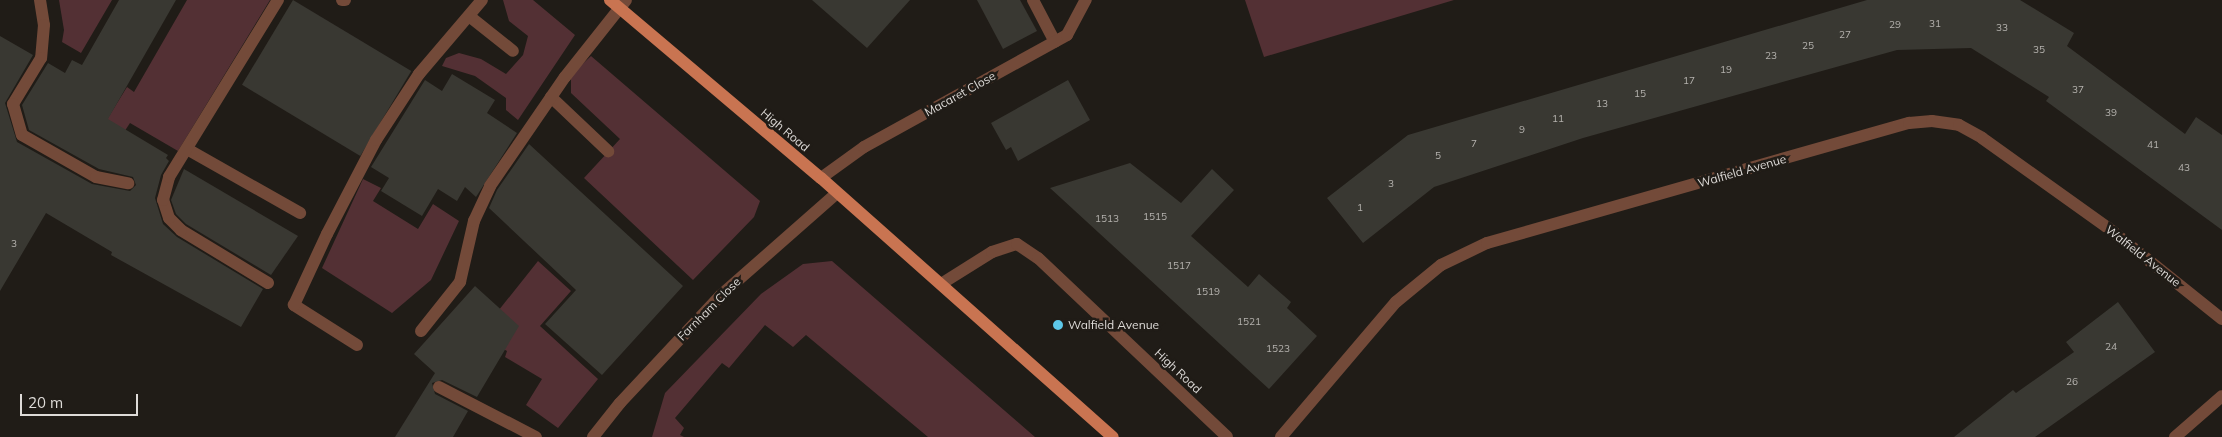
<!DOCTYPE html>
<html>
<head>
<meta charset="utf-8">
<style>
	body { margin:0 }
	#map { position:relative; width:2222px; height:437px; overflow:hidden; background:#201c17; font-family:Mulish,sans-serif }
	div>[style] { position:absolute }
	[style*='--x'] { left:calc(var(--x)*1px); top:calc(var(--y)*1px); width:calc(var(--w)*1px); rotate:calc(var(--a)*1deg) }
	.green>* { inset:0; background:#533034 }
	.building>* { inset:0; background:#393832; transform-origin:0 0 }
	.service>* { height:12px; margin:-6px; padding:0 6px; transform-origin:6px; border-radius:6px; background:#734a39 }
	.minor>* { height:12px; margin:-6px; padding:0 6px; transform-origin:6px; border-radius:6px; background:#734a39 }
	.primary>* { height:12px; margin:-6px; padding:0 6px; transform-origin:6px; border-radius:6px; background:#c97451 }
	.dots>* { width:14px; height:14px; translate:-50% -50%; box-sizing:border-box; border:2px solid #201c17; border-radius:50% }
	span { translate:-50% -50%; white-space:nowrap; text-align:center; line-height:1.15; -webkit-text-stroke:5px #201c17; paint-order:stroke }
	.number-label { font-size:10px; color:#b5b2ae }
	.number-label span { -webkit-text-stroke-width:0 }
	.street-label { font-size:12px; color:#dedbd8 }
	.poi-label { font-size:12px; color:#dedbd8 }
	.left { translate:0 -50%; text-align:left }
	.scale { position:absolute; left:20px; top:394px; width:118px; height:22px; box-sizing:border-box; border:2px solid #dedbd8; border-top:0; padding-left:6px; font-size:15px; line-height:18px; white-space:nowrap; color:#dedbd8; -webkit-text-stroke:4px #201c17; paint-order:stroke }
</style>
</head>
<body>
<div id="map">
	<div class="green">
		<div style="clip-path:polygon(59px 0,112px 0,81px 53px,62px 42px,64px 30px)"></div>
		<div style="clip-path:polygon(187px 0,270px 0,178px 151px,130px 123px,109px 155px,95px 139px,127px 87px,134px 92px)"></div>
		<div style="clip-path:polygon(503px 0,533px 0,575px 35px,518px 120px,506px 110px,506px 98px,475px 76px,442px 66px,446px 58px,459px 53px,481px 59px,506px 74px,523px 55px,528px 36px,509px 21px)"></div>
		<div style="clip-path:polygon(1245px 0,1454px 0,1264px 57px)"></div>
		<div style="clip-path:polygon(591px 56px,760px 201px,754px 217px,693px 280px,584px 178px,620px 139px,571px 93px,571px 75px)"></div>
		<div style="clip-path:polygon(363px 179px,381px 188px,373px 201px,418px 229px,433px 204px,459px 221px,431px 280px,392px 313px,322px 268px)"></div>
		<div style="clip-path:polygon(538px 261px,571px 291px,540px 326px,598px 379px,558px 428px,526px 405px,542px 379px,505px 357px,507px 351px,479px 335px)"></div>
		<div style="clip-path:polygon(832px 261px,1035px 437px,928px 437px,806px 335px,793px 347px,765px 325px,729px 368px,722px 363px,675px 418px,684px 428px,680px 435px,684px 437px,652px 437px,665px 393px,761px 294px,803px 264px)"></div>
	</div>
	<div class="building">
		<div style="clip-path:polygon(119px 0,176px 0,108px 119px,168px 155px,166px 158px,169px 161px,161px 175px,155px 198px,163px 224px,177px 237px,263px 289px,241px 327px,111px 255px,112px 252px,46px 213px,0 291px,0 36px,33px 55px,5px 103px,17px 142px,92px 184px,130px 191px,136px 185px,133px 177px,99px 169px,29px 130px,22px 105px,48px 63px,65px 73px,72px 60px,82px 65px)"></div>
		<div style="left:293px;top:0;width:138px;height:99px;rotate:31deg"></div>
		<div style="clip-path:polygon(812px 0,910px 0,867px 48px)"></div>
		<div style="clip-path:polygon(977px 0,1020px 0,1037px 31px,1003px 49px)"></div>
		<div style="clip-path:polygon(1867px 0,2020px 0,2074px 33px,2067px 46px,2185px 134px,2196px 117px,2222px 135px,2222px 230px,2046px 101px,2049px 97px,1971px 48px,1897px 50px,1583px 138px,1434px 187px,1363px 243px,1327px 198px,1408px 135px)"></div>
		<div style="clip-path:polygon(452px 74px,495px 100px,487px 113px,517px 133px,476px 197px,465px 187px,457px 201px,438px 189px,422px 216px,381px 191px,389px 178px,371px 167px,425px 80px,442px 91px)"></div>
		<div style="clip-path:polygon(1068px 80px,1090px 120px,1018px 161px,1011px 147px,1006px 150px,991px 123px)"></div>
		<div style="clip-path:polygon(529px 144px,683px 286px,602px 375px,545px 324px,576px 290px,489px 208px,497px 190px)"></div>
		<div style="clip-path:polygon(1130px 163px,1181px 203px,1212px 169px,1234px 190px,1191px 236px,1248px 287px,1259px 274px,1291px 302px,1287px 308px,1317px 336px,1269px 389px,1050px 188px)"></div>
		<div style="clip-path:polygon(184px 169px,298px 236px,271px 275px,186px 224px,176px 214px,171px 200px)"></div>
		<div style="clip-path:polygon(475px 286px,519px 326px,477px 397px,442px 380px,432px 383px,435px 394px,468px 411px,453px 437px,395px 437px,435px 373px,414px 354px)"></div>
		<div style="clip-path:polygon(2118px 302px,2155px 352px,2035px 437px,1954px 437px,2013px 390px,2016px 393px,2074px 352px,2066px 342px)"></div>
	</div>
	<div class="service">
		<div style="--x:40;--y:0;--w:25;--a:81"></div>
		<div style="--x:44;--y:25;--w:33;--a:95"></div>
		<div style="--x:41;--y:58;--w:54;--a:121.3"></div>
		<div style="--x:13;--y:104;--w:32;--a:74"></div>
		<div style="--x:22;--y:135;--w:85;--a:29.6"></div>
		<div style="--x:96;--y:177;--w:33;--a:11"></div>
		<div style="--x:342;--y:0;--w:3;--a:0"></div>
		<div style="--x:1033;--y:0;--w:47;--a:62.4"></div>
		<div style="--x:469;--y:16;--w:56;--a:38.5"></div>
		<div style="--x:551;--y:97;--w:79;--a:43.5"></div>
		<div style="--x:187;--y:149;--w:130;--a:29.5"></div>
		<div style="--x:268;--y:283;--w:102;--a:-148.7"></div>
		<div style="--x:181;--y:230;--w:17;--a:-135"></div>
		<div style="--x:169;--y:218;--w:19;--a:-108"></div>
		<div style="--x:163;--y:200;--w:24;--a:-75"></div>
		<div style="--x:169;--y:177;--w:208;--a:-58.4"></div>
		<div style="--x:421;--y:331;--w:63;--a:-51.5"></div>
		<div style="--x:460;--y:282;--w:63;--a:-77.1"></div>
		<div style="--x:474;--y:221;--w:38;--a:-65"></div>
		<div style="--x:490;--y:186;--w:132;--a:-55.5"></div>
		<div style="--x:565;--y:77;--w:98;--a:-51.6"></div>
		<div style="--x:357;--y:345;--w:75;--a:-147.6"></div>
		<div style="--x:294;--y:305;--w:78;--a:-65.1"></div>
		<div style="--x:327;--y:234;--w:106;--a:-62.5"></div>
		<div style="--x:376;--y:140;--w:79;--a:-56.9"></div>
		<div style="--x:419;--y:74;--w:97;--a:-49.6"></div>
		<div style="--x:439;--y:387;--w:109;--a:27.3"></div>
	</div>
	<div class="minor">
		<div style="--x:821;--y:178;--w:53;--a:-35.8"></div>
		<div style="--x:864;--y:147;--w:232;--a:-28.9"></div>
		<div style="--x:1067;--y:35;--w:40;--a:-62"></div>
		<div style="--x:941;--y:284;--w:60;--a:-32.1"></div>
		<div style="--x:992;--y:252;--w:26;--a:-18"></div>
		<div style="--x:1017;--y:244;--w:25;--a:34"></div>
		<div style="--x:1038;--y:258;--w:260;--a:43.4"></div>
		<div style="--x:593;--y:437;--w:43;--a:-51.5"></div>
		<div style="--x:620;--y:403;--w:148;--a:-46.9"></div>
		<div style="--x:721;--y:295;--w:154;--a:-41.3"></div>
		<div style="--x:1281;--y:437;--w:177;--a:-49.6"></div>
		<div style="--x:1396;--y:302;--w:58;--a:-39.4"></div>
		<div style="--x:1441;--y:265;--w:51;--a:-25.6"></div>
		<div style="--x:1487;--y:243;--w:439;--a:-15.9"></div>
		<div style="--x:1909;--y:123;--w:23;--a:-5"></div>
		<div style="--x:1932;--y:121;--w:27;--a:8"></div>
		<div style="--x:1959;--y:125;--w:26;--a:29"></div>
		<div style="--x:1982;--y:138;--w:153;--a:35.5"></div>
		<div style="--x:2107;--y:227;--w:147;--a:38.7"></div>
		<div style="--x:2175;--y:437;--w:62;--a:-41.1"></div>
	</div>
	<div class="primary">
		<div style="--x:610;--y:0;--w:276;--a:40.2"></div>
		<div style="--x:821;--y:178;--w:390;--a:41.6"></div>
	</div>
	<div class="dots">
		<div style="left:1058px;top:325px;background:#5dc7e8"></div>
	</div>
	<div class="number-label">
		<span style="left:1935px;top:24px">31</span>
		<span style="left:1895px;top:25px">29</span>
		<span style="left:2002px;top:28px">33</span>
		<span style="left:1845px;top:35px">27</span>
		<span style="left:1808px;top:46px">25</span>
		<span style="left:2039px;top:50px">35</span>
		<span style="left:1771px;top:56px">23</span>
		<span style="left:1726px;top:70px">19</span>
		<span style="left:1689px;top:81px">17</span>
		<span style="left:2078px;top:90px">37</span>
		<span style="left:1640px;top:94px">15</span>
		<span style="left:1602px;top:104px">13</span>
		<span style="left:2111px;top:113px">39</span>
		<span style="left:1558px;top:119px">11</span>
		<span style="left:1522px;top:130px">9</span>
		<span style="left:1474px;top:144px">7</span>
		<span style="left:2153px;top:145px">41</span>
		<span style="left:1438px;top:156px">5</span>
		<span style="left:2184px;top:168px">43</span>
		<span style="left:1391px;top:184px">3</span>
		<span style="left:1360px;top:208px">1</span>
		<span style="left:1155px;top:217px">1515</span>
		<span style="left:1107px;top:219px">1513</span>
		<span style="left:14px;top:244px">3</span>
		<span style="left:1179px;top:266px">1517</span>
		<span style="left:1208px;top:292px">1519</span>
		<span style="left:1249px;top:322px">1521</span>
		<span style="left:2111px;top:347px">24</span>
		<span style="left:1278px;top:349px">1523</span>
		<span style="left:2072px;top:382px">26</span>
	</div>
	<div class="street-label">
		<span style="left:960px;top:94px;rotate:-29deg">Macaret Close</span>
		<span style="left:785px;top:130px;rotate:40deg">High Road</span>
		<span style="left:1742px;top:171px;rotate:-16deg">Walfield Avenue</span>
		<span style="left:2143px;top:256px;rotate:38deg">Walfield Avenue</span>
		<span style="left:709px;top:309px;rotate:-45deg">Farnham Close</span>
		<span style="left:1178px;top:371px;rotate:43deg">High Road</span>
	</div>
	<div class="poi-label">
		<span class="left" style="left:1068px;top:325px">Walfield Avenue</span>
	</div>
	<div class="scale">20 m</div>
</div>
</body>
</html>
